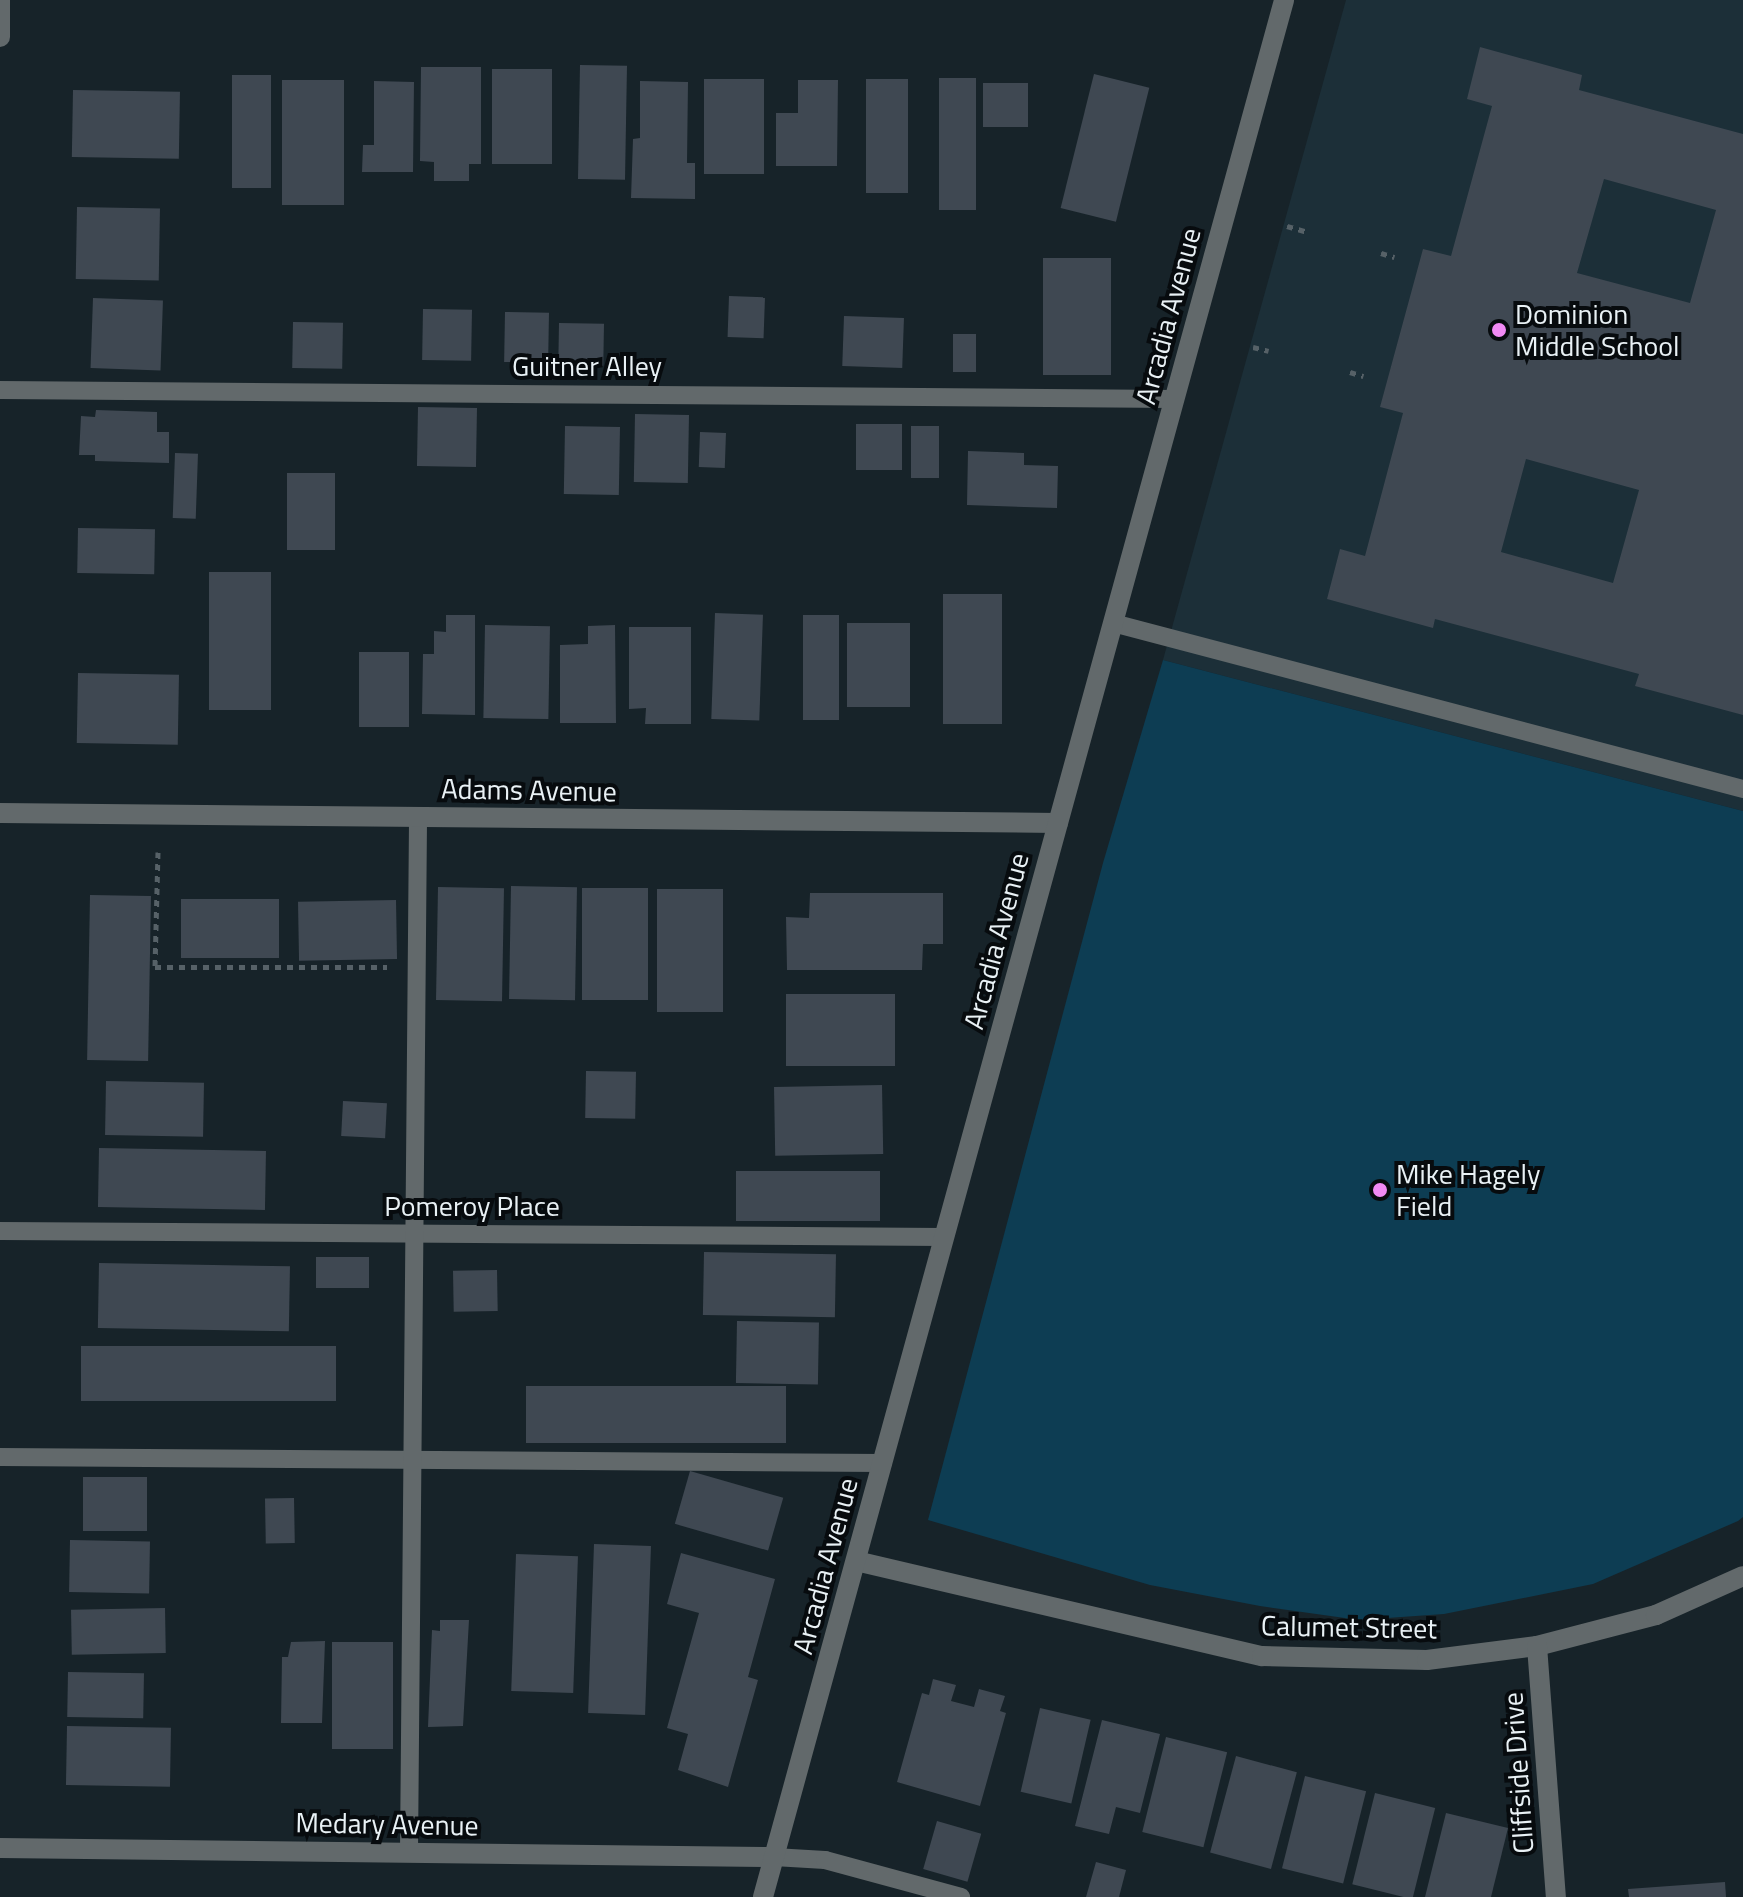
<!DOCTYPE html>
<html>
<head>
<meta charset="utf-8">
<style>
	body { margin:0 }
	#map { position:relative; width:1743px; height:1897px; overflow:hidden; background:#172329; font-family:"Titillium Web",sans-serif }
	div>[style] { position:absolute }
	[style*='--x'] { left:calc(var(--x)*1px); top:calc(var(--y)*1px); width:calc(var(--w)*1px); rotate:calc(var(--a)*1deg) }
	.built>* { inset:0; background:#1c2f38 }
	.green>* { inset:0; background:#0d3d53 }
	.building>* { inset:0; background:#3f4852; transform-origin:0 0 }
	.path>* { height:5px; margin-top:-2.5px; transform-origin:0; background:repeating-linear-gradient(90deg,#566167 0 6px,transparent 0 12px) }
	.service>* { height:18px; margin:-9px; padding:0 9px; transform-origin:9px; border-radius:9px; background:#62696b }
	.minor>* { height:20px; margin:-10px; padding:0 10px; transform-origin:10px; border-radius:10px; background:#62696b }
	.tertiary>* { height:20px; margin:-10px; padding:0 10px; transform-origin:10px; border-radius:10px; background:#62696b }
	.dots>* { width:22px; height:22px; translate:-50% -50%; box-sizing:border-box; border:4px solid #070b0e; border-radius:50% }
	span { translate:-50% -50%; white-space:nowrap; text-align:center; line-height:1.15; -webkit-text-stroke:8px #070b0e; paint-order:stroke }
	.poi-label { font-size:28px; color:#e9f1f5 }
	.left { translate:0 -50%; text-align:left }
	.street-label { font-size:28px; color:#e9f1f5 }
</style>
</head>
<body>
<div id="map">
	<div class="built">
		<div style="clip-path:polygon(1346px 0,1743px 0,1743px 811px,1163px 660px)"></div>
	</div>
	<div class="green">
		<div style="clip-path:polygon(1163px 660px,1743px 811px,1743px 1517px,1738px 1521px,1593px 1584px,1444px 1614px,1359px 1620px,1260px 1606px,1150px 1585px,928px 1520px,1103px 863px)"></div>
	</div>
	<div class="building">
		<div style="clip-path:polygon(evenodd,1480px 47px,1582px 75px,1579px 90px,1743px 134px,1743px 715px,1635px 686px,1639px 674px,1435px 619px,1433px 628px,1327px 599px,1340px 549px,1365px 556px,1403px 413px,1380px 407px,1423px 249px,1451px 256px,1492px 106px,1467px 99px,1480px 47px,1604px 179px,1716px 210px,1690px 303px,1577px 273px,1604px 179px,1480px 47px,1526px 459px,1639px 490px,1613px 583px,1501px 552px,1526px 459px)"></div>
		<div style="left:580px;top:65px;width:47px;height:114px;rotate:1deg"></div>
		<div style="clip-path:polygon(421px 67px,481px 67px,481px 164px,469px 164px,469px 181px,434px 181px,434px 162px,420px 161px)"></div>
		<div style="left:492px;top:69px;width:60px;height:95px"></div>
		<div style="left:1094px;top:74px;width:57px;height:138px;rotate:14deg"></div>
		<div style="left:232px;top:75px;width:39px;height:113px"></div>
		<div style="left:939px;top:78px;width:37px;height:132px"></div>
		<div style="left:704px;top:79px;width:60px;height:95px"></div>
		<div style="left:866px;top:79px;width:42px;height:114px"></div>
		<div style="left:282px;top:80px;width:62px;height:125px"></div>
		<div style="clip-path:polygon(798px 80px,838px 80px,837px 166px,776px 166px,776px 113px,798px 113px)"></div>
		<div style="clip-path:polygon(374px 81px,414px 82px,413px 172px,362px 172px,363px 145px,374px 145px)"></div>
		<div style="clip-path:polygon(640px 81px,688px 82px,687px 163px,695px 163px,695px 199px,631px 198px,633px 139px,640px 138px)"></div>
		<div style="left:1028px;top:83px;width:44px;height:45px;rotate:90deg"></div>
		<div style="left:73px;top:90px;width:107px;height:67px;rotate:1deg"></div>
		<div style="left:77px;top:207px;width:83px;height:72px;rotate:1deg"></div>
		<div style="left:1111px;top:258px;width:117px;height:68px;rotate:90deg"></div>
		<div style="left:729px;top:296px;width:36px;height:41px;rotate:2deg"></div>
		<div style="left:93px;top:298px;width:70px;height:70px;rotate:2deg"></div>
		<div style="left:423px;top:309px;width:49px;height:51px;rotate:1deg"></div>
		<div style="left:505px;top:312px;width:44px;height:50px;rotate:1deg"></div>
		<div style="left:844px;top:316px;width:60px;height:50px;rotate:2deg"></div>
		<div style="left:293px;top:322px;width:50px;height:46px;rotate:1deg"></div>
		<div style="left:559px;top:323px;width:45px;height:42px;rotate:1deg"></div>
		<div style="left:976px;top:334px;width:38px;height:23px;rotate:90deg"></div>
		<div style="left:418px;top:407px;width:59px;height:59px;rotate:1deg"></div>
		<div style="clip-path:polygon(96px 410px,157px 412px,157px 432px,169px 432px,169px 463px,95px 461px,95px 455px,79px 455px,81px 416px,95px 417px)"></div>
		<div style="left:635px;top:414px;width:54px;height:68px;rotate:1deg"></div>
		<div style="left:856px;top:424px;width:46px;height:46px"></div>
		<div style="left:565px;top:426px;width:55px;height:68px;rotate:1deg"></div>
		<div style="left:911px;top:426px;width:28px;height:52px"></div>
		<div style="left:700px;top:432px;width:26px;height:35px;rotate:2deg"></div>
		<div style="clip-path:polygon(968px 451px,1024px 453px,1024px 465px,1058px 466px,1057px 508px,967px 505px)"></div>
		<div style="left:175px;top:453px;width:23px;height:65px;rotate:2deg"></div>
		<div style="left:287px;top:473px;width:48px;height:77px"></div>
		<div style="left:78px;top:528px;width:77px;height:45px;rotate:1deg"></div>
		<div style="left:209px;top:572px;width:62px;height:138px"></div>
		<div style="left:943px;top:594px;width:59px;height:130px"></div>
		<div style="left:715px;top:613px;width:48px;height:106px;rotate:2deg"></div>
		<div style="clip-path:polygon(446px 615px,475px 615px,475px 715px,422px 714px,423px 654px,434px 654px,434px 631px,446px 632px)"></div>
		<div style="left:803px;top:615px;width:36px;height:105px"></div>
		<div style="left:847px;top:623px;width:63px;height:84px"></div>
		<div style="left:485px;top:625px;width:65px;height:93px;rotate:1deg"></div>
		<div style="clip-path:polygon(615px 625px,616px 723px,560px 723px,560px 645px,588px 644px,588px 626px)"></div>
		<div style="clip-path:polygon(629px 627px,691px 627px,691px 724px,645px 724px,646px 708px,629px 709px)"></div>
		<div style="left:359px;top:652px;width:50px;height:75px"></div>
		<div style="left:78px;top:673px;width:101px;height:70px;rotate:1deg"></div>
		<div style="left:511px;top:886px;width:66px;height:113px;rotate:1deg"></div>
		<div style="left:438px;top:887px;width:66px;height:113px;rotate:1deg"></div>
		<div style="left:582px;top:888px;width:66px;height:112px"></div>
		<div style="left:657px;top:889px;width:66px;height:123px"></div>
		<div style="clip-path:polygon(810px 893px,943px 893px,943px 944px,923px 944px,922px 970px,787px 970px,786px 917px,809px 918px)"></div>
		<div style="left:90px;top:895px;width:61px;height:165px;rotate:1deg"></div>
		<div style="left:279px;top:899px;width:59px;height:98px;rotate:90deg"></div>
		<div style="left:396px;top:900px;width:59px;height:98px;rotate:89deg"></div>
		<div style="left:786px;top:994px;width:109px;height:72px"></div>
		<div style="left:586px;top:1071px;width:50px;height:47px;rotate:1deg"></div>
		<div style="left:106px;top:1081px;width:98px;height:54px;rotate:1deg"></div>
		<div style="left:882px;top:1085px;width:69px;height:108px;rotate:89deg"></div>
		<div style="left:343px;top:1101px;width:44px;height:35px;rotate:3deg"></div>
		<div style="left:99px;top:1148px;width:167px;height:59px;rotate:1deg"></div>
		<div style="left:736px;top:1171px;width:144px;height:50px"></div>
		<div style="left:704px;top:1252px;width:132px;height:63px;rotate:1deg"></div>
		<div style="left:316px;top:1257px;width:53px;height:31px"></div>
		<div style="left:99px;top:1263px;width:191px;height:65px;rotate:1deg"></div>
		<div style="left:497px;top:1270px;width:41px;height:44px;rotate:89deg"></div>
		<div style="left:737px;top:1321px;width:82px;height:62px;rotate:1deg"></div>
		<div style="left:81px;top:1346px;width:255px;height:55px"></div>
		<div style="left:526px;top:1386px;width:260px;height:57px"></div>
		<div style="left:690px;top:1471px;width:97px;height:55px;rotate:16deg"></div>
		<div style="left:147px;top:1477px;width:54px;height:64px;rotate:90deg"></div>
		<div style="left:294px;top:1498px;width:45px;height:29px;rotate:89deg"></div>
		<div style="left:70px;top:1540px;width:80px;height:52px;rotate:1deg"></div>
		<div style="left:594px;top:1544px;width:57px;height:169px;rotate:2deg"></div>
		<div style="clip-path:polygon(681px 1553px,775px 1579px,748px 1677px,758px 1680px,728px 1787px,678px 1770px,688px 1734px,667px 1728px,699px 1613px,667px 1604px)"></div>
		<div style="left:516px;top:1554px;width:62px;height:137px;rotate:2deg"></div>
		<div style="left:165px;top:1608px;width:45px;height:94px;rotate:89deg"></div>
		<div style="clip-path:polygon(440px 1620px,469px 1620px,463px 1726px,428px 1727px,432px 1630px,440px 1631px)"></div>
		<div style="clip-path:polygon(325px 1641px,322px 1723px,281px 1723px,282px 1657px,288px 1657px,291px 1642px)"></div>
		<div style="left:332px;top:1642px;width:61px;height:107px"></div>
		<div style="left:68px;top:1672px;width:76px;height:45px;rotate:1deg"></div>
		<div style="clip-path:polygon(933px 1679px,956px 1685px,951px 1701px,974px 1707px,979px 1689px,1005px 1696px,1000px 1711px,1006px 1713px,980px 1806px,897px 1782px,922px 1693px,929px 1695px)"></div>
		<div style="left:1040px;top:1708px;width:52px;height:86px;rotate:13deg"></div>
		<div style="clip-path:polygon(1102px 1720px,1160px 1734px,1140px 1813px,1116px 1807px,1109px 1834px,1075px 1826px)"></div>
		<div style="left:67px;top:1726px;width:104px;height:59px;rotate:1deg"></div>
		<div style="left:1166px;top:1737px;width:63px;height:98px;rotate:14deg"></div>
		<div style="left:1236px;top:1756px;width:63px;height:100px;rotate:15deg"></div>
		<div style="left:1305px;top:1776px;width:63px;height:95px;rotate:14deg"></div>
		<div style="left:1375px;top:1793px;width:62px;height:94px;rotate:14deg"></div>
		<div style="clip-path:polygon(1446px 1813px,1508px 1828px,1491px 1897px,1425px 1897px)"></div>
		<div style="left:937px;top:1821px;width:46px;height:50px;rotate:16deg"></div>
		<div style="clip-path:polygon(1096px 1862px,1126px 1870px,1119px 1897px,1086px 1897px)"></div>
		<div style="clip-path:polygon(1725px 1882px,1726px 1897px,1629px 1897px,1628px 1889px)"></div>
	</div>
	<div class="path">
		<div style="--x:1287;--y:226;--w:19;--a:16"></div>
		<div style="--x:1381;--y:253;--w:14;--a:17"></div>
		<div style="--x:1253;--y:347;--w:16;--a:14"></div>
		<div style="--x:1350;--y:372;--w:14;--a:17"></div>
		<div style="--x:158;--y:852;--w:115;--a:91.5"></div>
		<div style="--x:155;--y:967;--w:232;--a:0"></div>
	</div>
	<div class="service">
		<div style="--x:0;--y:390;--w:1174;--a:0.44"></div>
		<div style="--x:1113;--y:623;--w:652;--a:14.76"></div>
		<div style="--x:0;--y:1231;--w:944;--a:0.36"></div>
		<div style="--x:0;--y:1457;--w:883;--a:0.39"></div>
		<div style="--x:409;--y:1852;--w:1035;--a:-89.5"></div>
		<div style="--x:774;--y:1857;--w:51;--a:3.4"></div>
		<div style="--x:825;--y:1860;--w:141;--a:15.2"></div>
	</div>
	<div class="minor">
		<div style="--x:0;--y:37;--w:37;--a:-90"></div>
		<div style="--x:0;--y:813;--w:1058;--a:0.54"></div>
		<div style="--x:856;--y:1561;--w:417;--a:13.2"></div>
		<div style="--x:1262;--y:1656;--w:165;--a:1.4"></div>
		<div style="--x:1427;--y:1660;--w:111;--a:-7.3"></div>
		<div style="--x:1537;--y:1646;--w:123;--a:-14.6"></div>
		<div style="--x:1656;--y:1615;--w:95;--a:-24.1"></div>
		<div style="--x:1537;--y:1646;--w:252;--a:85.7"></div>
		<div style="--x:0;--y:1848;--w:774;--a:0.67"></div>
	</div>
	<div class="tertiary">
		<div style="--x:763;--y:1897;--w:1967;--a:-74.64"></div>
	</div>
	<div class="dots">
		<div style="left:1499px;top:330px;background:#f18af4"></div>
		<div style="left:1380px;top:1190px;background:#f18af4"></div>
	</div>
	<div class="poi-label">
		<span class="left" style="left:1515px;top:330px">Dominion<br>Middle School</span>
		<span class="left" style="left:1396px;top:1190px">Mike Hagely<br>Field</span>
	</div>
	<div class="street-label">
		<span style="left:1168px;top:316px;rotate:-75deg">Arcadia Avenue</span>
		<span style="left:587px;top:366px">Guitner Alley</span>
		<span style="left:529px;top:790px;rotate:1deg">Adams Avenue</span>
		<span style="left:996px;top:941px;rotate:-75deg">Arcadia Avenue</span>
		<span style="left:472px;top:1206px">Pomeroy Place</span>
		<span style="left:825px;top:1566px;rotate:-75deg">Arcadia Avenue</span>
		<span style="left:1349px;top:1627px;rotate:1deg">Calumet Street</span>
		<span style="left:1518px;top:1773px;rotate:-94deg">Cliffside Drive</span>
		<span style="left:387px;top:1824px;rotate:1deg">Medary Avenue</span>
	</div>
</div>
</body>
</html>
